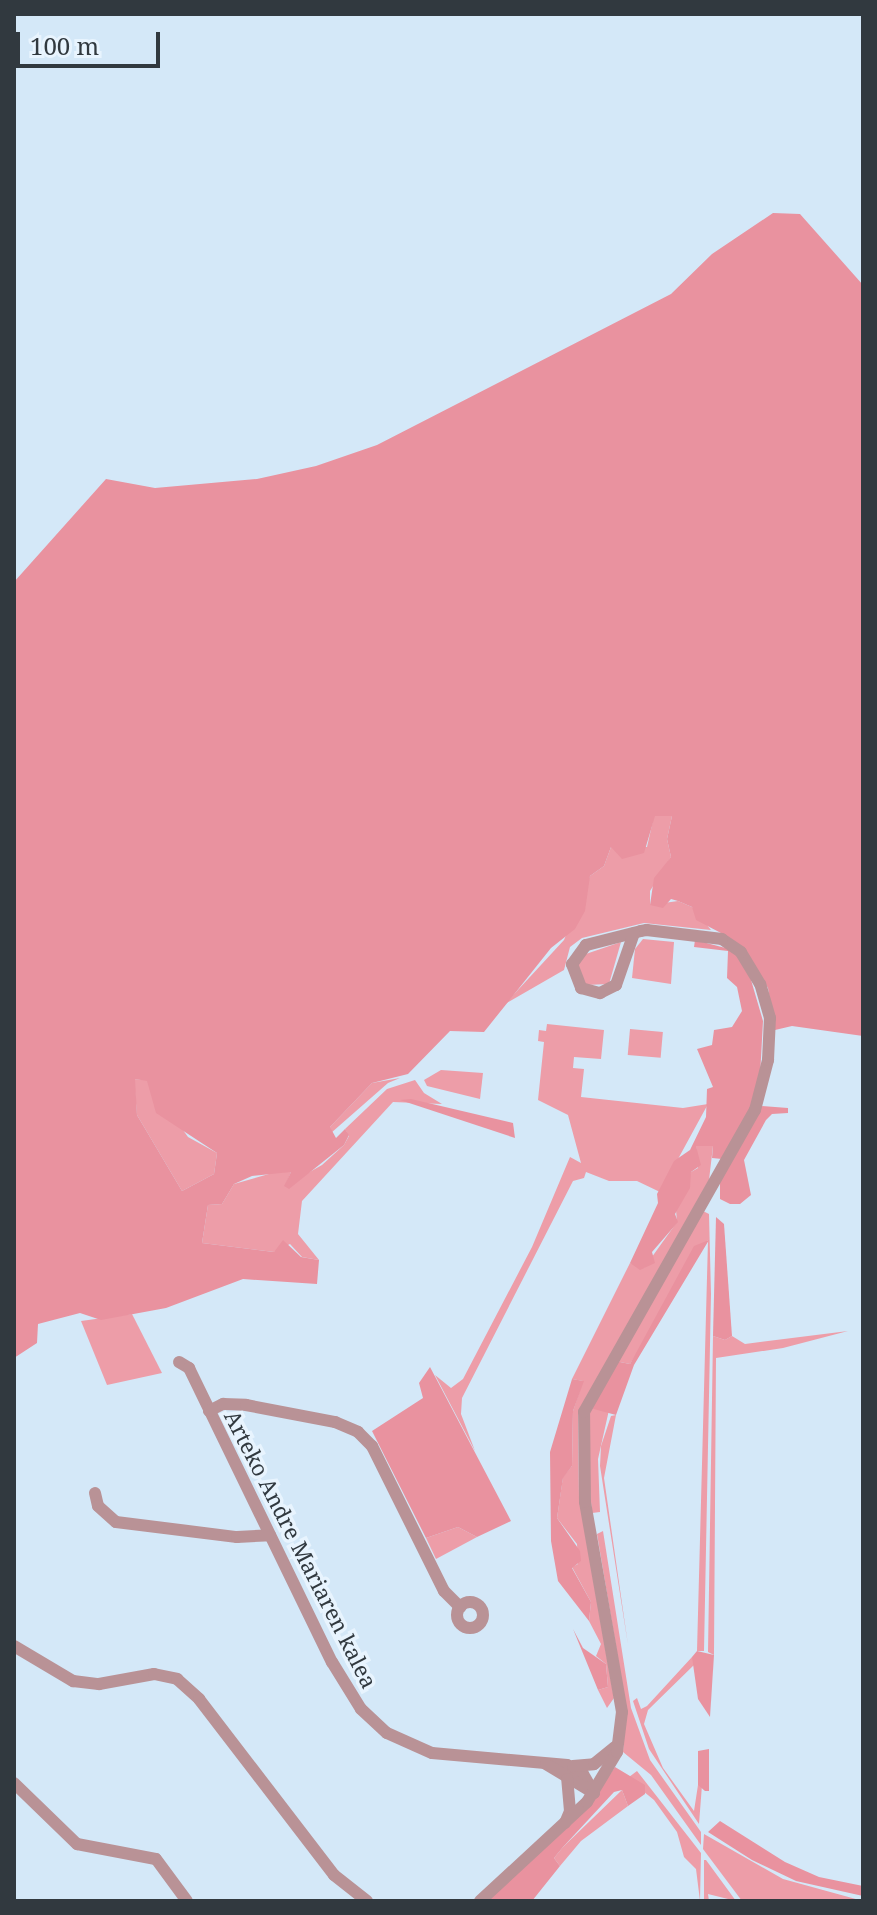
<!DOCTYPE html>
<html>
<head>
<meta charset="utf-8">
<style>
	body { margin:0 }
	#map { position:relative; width:877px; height:1915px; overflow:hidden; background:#d4e8f8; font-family:"Noto Serif",serif }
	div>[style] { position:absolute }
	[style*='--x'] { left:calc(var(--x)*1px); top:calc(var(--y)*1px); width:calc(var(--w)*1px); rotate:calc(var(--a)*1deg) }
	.green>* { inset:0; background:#ed9da8; transform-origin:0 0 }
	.forest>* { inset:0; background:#e9929f }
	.minor>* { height:12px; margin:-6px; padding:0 6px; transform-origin:6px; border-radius:6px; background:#b99296 }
	.minor>.ring { margin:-6px; padding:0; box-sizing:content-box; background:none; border:12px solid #b99296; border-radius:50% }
	span { translate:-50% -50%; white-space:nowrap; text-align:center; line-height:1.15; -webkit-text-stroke:7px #e8f4fe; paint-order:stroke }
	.street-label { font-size:22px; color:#31393f }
	.frame { position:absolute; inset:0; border:16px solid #31393f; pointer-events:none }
	.scale { position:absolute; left:16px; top:32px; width:144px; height:36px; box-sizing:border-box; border:4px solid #31393f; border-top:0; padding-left:10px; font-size:24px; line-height:28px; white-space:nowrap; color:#31393f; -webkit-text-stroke:6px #e8f4fe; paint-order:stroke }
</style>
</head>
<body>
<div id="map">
	<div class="green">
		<div style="clip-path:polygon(654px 816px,672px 816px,667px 839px,671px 857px,650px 891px,650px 905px,678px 901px,692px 907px,711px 930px,644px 923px,582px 938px,570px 947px,564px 970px,505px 1004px,564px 940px,590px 876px,604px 866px,611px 847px,647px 847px)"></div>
		<div style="clip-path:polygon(643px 939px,674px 942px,671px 984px,632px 978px,635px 949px)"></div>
		<div style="clip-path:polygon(621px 942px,609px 984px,586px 985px,577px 973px,580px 956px)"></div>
		<div style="clip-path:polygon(547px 1024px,604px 1030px,601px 1059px,574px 1057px,573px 1068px,584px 1069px,581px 1097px,683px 1108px,708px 1104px,660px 1192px,637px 1181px,609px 1181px,586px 1172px,584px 1178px,573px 1181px,462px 1398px,461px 1414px,475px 1451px,435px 1375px,451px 1388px,463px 1379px,532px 1247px,570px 1157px,581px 1163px,568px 1115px,538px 1100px,544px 1042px,538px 1041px,539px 1030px,546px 1031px)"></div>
		<div style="left:630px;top:1029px;width:33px;height:26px;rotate:5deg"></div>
		<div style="clip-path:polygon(441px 1070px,483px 1073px,480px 1099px,427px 1086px,424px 1080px)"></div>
		<div style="clip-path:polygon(400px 1078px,388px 1083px,331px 1133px,330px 1127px,372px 1083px)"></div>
		<div style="clip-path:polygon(134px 1079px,147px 1080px,188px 1137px,217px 1153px,214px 1174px,182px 1191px,137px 1115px)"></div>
		<div style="clip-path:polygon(415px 1080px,424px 1093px,442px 1104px,393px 1102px,302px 1201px,298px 1234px,319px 1260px,302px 1257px,290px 1244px,274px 1252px,202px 1243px,208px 1205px,222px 1204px,234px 1184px,283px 1170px,291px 1172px,285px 1186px,322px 1165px,344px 1145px,349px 1136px,345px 1129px,387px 1089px)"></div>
		<div style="clip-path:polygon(702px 1142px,713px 1146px,709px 1180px,578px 1414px,579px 1498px,614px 1698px,607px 1708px,598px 1690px,608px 1687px,606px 1664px,596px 1656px,601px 1644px,589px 1621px,591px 1602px,572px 1567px,578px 1564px,577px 1544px,557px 1518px,563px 1477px,572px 1466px,573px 1411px,583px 1381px,572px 1379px,630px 1263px,644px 1268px,677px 1222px,676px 1210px,691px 1172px,698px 1168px,696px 1146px)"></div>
		<div style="clip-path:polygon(703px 1211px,709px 1214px,711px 1294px,704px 1651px,697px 1651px,708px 1240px,630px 1364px,615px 1361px)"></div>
		<div style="clip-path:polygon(132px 1314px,162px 1373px,107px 1385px,81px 1321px)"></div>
		<div style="clip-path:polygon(848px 1331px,783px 1348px,716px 1358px,714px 1655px,708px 1652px,713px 1336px,725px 1340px,732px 1336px,745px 1344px)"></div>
		<div style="clip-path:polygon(590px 1408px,609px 1410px,598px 1459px,600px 1512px,592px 1513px,586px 1446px)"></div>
		<div style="clip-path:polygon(616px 1415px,604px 1478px,628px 1645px,600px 1466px,601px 1446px,611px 1416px)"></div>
		<div style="clip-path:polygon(458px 1527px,477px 1537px,436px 1559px,426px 1538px)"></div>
		<div style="clip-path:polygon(603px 1531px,631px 1708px,650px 1760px,701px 1832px,701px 1845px,651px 1775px,623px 1752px,626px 1706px,597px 1534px)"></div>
		<div style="clip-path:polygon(692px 1657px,696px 1663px,648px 1710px,644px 1724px,663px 1768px,694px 1811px,698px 1785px,702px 1785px,699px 1824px,649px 1749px,633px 1701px,637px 1698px,641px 1709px,647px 1706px)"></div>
		<div style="clip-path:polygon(637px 1771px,701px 1853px,700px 1901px,696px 1869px,684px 1857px,677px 1832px,654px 1800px,632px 1782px,629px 1777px)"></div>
		<div style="clip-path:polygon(622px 1790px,628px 1806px,581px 1841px,560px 1866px,554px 1858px,563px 1847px)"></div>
		<div style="clip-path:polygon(704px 1834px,783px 1879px,863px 1901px,742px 1901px,703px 1849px)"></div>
		<div style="clip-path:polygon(704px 1860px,706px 1860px,736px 1901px,708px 1894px,709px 1901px,704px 1901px)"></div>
	</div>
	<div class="forest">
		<div style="clip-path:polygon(evenodd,773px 213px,800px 214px,863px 285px,863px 1036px,792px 1026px,775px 1030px,768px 988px,758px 971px,721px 933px,696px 920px,692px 907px,678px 901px,671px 899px,663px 908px,650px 905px,654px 878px,671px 857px,667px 839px,672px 816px,655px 816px,644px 853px,622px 859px,611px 847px,604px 866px,590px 876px,585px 911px,575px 929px,551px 948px,484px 1032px,450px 1031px,408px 1074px,372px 1083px,330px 1127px,336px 1138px,345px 1129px,349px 1135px,344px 1145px,289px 1189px,284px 1186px,291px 1172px,252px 1176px,234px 1184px,222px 1204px,208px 1205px,202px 1243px,274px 1252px,283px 1240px,301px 1257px,319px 1260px,317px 1284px,243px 1279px,166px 1308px,101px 1320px,80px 1313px,38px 1324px,37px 1343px,14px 1358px,14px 582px,106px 479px,155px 488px,257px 479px,316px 466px,377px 445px,671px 294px,712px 254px,773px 213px,135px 1079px,147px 1081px,156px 1113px,217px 1153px,214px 1174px,182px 1191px,137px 1115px,135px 1079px)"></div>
		<div style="clip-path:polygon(695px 940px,733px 950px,749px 973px,763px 1021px,760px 1076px,754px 1101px,722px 1159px,712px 1158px,713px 1146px,696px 1146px,701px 1165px,691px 1172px,690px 1188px,675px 1214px,678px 1222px,652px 1252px,655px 1263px,640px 1270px,630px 1263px,658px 1203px,657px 1194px,674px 1161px,690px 1150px,706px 1117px,707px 1089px,713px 1087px,697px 1049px,712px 1045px,714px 1030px,732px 1027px,742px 1011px,737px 987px,727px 978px,728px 951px,694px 947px)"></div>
		<div style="clip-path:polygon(411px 1099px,513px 1123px,515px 1138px,400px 1100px)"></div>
		<div style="clip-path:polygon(761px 1106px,788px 1108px,788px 1113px,772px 1114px,766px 1120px,744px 1160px,751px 1195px,740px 1204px,730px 1204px,720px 1199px,720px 1177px)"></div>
		<div style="clip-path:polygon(716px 1217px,724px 1224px,732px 1336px,725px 1340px,713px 1336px)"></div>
		<div style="clip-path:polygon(709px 1240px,634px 1365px,616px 1415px,590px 1408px,615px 1361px,630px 1364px,694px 1246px)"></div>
		<div style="clip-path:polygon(430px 1367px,511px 1521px,477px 1537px,458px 1527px,426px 1538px,372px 1431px,423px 1398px,419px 1383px)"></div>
		<div style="clip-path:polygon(572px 1379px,584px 1381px,573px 1411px,572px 1466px,563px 1478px,557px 1518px,580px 1551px,581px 1561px,572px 1568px,591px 1602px,589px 1621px,558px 1581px,551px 1541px,550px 1452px)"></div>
		<div style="clip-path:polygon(573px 1629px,583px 1648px,606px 1664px,608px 1687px,598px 1690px)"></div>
		<div style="clip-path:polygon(697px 1651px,714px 1655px,710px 1717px,698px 1699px,692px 1657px)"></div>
		<div style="clip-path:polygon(709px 1749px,709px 1791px,705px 1791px,698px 1785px,698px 1751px)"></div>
		<div style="clip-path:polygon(615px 1767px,645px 1785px,645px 1794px,628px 1806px,622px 1790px,614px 1792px,563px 1847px,554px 1858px,560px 1866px,532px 1901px,486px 1901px,584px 1811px)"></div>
		<div style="clip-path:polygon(720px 1821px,785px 1862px,819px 1877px,863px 1886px,863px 1896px,796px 1881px,752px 1860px,708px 1832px)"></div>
	</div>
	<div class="minor">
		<div style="--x:179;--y:1362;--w:12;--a:31"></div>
		<div style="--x:189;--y:1368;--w:327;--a:64.1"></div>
		<div style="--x:332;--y:1662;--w:55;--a:58.3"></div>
		<div style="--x:361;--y:1709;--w:35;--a:43"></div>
		<div style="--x:387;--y:1733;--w:49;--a:24"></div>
		<div style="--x:432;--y:1753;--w:136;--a:5.1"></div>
		<div style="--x:567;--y:1765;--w:18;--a:29"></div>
		<div style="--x:583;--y:1774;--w:22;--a:60"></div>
		<div style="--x:594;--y:1793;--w:56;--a:-148.9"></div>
		<div style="--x:209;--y:1411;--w:16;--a:-27"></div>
		<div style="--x:223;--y:1404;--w:23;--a:2"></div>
		<div style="--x:246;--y:1405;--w:91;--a:10.8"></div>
		<div style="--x:335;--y:1422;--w:25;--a:23"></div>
		<div style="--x:358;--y:1432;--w:20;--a:45"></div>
		<div style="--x:372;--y:1446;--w:162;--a:63.6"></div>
		<div style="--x:444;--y:1591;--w:23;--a:45"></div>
		<div style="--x:95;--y:1493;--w:13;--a:77"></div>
		<div style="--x:98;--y:1506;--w:24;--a:42"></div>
		<div style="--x:116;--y:1522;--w:122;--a:7.1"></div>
		<div style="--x:237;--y:1537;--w:33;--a:-3"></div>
		<div class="ring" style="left:457px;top:1602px;width:14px;height:14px"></div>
		<div style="--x:14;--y:1646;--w:69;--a:30.7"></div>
		<div style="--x:73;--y:1681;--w:26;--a:7"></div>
		<div style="--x:99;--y:1684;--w:56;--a:-10.3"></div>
		<div style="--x:154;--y:1674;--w:24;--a:12"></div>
		<div style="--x:177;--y:1679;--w:30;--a:42"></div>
		<div style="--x:199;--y:1699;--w:222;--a:52.5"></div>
		<div style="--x:334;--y:1875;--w:42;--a:38.2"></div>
		<div style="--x:573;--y:1766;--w:21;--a:-5"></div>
		<div style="--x:594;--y:1764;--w:27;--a:-39"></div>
		<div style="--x:14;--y:1783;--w:88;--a:44.1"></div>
		<div style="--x:77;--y:1844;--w:80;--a:10.8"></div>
		<div style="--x:156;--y:1859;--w:52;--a:53.6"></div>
		<div style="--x:565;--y:1823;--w:13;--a:-67"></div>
		<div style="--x:570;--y:1811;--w:32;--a:-95"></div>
		<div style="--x:480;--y:1901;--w:146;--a:-42.8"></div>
		<div style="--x:587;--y:1802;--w:58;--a:-59"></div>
		<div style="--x:617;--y:1752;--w:40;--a:-82.9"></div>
		<div style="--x:622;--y:1712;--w:213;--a:-100"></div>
		<div style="--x:585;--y:1502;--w:90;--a:-90.6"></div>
		<div style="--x:584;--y:1412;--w:347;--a:-60.5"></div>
		<div style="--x:755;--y:1110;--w:52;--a:-75.4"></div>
		<div style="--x:768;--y:1060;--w:42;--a:-87.3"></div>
		<div style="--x:770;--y:1018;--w:35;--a:-106"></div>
		<div style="--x:760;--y:984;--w:37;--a:-121"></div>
		<div style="--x:741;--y:952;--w:23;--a:-146"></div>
		<div style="--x:722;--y:939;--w:76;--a:-173.2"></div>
		<div style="--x:647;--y:930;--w:6;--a:171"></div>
		<div style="--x:641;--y:931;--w:57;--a:165.7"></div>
		<div style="--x:586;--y:945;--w:24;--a:126"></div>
		<div style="--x:572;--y:964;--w:26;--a:69"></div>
		<div style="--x:581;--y:988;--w:20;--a:15"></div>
		<div style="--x:600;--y:993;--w:18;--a:-27"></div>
		<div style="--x:616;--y:985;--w:55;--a:-70.9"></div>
	</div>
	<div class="street-label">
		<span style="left:301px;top:1549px;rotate:63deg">Arteko Andre Mariaren kalea</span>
	</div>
	<div class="frame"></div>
	<div class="scale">100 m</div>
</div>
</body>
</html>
